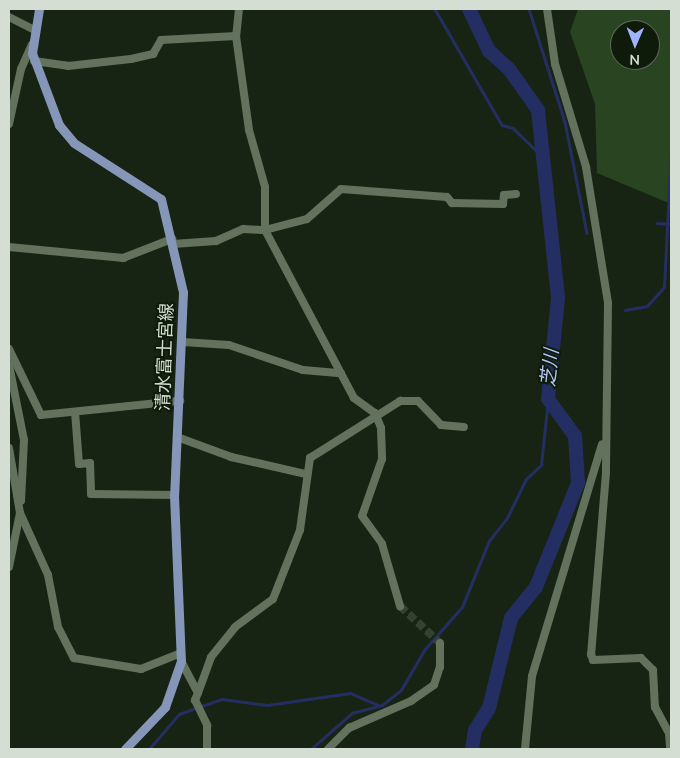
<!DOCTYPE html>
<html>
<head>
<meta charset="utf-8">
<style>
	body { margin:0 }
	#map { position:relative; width:680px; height:758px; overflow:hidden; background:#172413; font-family:"Nunito Sans","Noto Sans JP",sans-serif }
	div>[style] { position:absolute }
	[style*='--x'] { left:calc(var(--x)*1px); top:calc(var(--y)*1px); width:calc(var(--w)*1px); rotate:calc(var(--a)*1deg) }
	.green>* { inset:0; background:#284421 }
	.stream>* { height:2.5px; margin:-1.25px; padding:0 1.25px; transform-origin:1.25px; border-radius:1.25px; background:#252e63 }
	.river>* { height:14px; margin:-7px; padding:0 7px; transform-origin:7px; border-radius:7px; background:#252e63 }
	.minor-tunnel>* { height:8px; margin-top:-4px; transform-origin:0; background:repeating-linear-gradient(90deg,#344030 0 8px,transparent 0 12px) }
	.minor>* { height:8px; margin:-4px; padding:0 4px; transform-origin:4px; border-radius:4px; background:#62725d }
	.major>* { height:9px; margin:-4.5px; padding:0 4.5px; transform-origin:4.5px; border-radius:4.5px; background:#8696b8 }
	span { translate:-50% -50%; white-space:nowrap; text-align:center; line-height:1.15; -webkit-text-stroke:4px #0e1b0a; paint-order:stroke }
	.street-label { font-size:18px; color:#d5ded2 }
	.water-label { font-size:19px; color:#b6c4f8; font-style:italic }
	.frame { position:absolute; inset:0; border:10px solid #d5ded2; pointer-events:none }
	.north { position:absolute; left:610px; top:20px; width:50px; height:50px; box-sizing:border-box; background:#0e1b0a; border:1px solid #5e695a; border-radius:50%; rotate:181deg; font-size:14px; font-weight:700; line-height:20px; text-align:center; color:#d5ded2 }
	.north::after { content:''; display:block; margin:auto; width:18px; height:22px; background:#a1b3fd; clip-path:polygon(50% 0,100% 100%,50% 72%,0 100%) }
</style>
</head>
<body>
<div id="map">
	<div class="green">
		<div style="clip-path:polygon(evenodd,578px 9px,671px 9px,671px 204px,597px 173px,595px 104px,570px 32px,578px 9px,620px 30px,650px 30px,650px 60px,620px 60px,620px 30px)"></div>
	</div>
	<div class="stream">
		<div style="--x:435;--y:9;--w:134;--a:60"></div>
		<div style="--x:502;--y:125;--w:11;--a:15"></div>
		<div style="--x:513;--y:128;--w:37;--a:44"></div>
		<div style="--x:529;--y:9;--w:119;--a:72.3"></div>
		<div style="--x:565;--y:122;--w:113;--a:78.8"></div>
		<div style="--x:657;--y:223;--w:14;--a:4"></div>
		<div style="--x:625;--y:310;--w:22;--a:-10"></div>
		<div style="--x:647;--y:306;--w:25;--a:-48"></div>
		<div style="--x:664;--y:287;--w:139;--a:-87.1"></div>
		<div style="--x:149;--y:749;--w:46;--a:-49.4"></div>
		<div style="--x:179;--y:714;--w:46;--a:-19.2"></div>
		<div style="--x:222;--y:699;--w:45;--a:7.6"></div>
		<div style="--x:267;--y:705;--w:84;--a:-8.2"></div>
		<div style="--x:350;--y:693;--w:30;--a:23"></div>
		<div style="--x:311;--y:749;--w:55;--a:-41.3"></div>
		<div style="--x:352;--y:713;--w:31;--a:-15"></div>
		<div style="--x:382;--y:705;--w:24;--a:-38"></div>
		<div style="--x:401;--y:690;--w:48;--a:-59.7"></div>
		<div style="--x:425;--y:649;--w:56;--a:-48.6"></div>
		<div style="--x:462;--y:607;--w:71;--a:-67.8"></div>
		<div style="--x:489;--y:541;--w:29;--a:-52"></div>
		<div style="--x:507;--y:518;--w:43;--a:-64"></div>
		<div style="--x:526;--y:479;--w:21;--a:-43"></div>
		<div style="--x:541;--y:465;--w:66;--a:-83.9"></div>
	</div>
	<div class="river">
		<div style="--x:469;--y:9;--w:47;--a:64.5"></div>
		<div style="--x:489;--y:51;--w:27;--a:42"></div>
		<div style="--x:509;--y:69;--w:50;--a:54.7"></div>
		<div style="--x:538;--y:110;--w:189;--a:83.9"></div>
		<div style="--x:558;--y:298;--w:101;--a:95.7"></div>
		<div style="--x:548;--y:399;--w:46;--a:53.9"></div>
		<div style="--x:575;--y:436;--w:47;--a:86.3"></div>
		<div style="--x:578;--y:483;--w:112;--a:112"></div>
		<div style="--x:536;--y:587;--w:40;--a:129"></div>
		<div style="--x:511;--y:618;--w:93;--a:103.7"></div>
		<div style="--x:489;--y:708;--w:26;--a:122"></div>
		<div style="--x:475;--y:730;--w:19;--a:99"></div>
	</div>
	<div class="minor-tunnel">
		<div style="--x:400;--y:606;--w:54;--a:42.8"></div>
	</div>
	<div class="minor">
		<div style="--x:239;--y:9;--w:27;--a:96"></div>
		<div style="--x:236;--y:36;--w:95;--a:82.1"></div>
		<div style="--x:249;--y:130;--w:59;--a:74.3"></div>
		<div style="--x:265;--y:187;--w:43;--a:90"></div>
		<div style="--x:265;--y:230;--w:190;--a:62.1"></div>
		<div style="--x:354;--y:398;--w:26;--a:36"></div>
		<div style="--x:375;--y:413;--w:16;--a:68"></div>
		<div style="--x:381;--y:428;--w:31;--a:88"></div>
		<div style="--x:382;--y:459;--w:60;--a:109.3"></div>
		<div style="--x:362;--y:516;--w:34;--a:54"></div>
		<div style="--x:382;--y:544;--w:65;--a:73.8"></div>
		<div style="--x:547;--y:9;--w:56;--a:81.7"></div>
		<div style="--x:555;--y:64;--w:108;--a:73.2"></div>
		<div style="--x:586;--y:167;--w:138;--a:80.8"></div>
		<div style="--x:608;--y:303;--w:170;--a:90.7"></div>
		<div style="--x:606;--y:473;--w:182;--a:94.7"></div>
		<div style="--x:591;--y:654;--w:6;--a:72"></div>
		<div style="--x:593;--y:660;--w:48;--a:-2.4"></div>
		<div style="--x:641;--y:658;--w:17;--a:45"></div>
		<div style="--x:653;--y:670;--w:37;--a:87"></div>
		<div style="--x:655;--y:707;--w:30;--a:62"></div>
		<div style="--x:669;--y:733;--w:16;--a:86"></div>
		<div style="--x:9;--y:17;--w:27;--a:27"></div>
		<div style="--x:34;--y:61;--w:34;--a:8"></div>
		<div style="--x:68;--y:66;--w:63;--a:-6.3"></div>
		<div style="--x:131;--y:59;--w:23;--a:-13"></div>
		<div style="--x:153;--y:54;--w:16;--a:-60"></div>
		<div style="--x:161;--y:40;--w:75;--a:-3.1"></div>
		<div style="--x:9;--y:124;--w:56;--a:-77.7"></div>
		<div style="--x:21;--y:69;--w:27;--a:-66"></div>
		<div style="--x:173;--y:244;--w:43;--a:-4"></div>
		<div style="--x:216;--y:241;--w:30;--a:-24"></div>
		<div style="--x:243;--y:229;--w:22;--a:3"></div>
		<div style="--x:265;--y:230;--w:43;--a:-14.7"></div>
		<div style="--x:307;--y:219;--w:45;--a:-41.4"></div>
		<div style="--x:341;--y:189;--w:106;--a:4.3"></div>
		<div style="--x:447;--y:197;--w:8;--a:50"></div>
		<div style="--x:452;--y:203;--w:51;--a:1.1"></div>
		<div style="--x:503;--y:204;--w:9;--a:-84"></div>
		<div style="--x:504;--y:195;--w:12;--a:-5"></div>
		<div style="--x:9;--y:247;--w:115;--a:5.5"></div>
		<div style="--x:123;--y:258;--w:53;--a:-21.2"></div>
		<div style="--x:183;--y:342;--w:46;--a:3.7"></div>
		<div style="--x:229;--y:345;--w:78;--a:18.7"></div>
		<div style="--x:303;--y:370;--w:38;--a:5"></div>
		<div style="--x:9;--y:349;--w:73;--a:64.1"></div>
		<div style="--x:41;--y:415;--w:140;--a:-5.8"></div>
		<div style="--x:9;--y:365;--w:76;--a:78.7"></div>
		<div style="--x:24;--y:440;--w:61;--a:92.8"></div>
		<div style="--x:75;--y:412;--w:52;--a:85.6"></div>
		<div style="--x:79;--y:464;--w:11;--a:-5"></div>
		<div style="--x:90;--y:463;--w:31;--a:88"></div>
		<div style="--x:91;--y:494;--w:83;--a:0.7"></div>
		<div style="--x:177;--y:437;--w:58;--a:20.3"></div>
		<div style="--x:231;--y:457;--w:77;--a:12.8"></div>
		<div style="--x:9;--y:448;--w:66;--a:80.4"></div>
		<div style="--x:20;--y:513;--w:68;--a:65.7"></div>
		<div style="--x:48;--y:575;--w:53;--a:79.1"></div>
		<div style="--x:58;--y:627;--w:35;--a:63"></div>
		<div style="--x:74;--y:658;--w:68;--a:9.3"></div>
		<div style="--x:141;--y:669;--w:43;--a:-21.8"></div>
		<div style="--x:9;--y:567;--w:55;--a:-78.5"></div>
		<div style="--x:181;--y:661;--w:36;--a:62"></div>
		<div style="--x:198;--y:693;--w:8;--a:113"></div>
		<div style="--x:195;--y:700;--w:28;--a:64"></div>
		<div style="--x:207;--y:725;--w:24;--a:90"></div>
		<div style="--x:198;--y:693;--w:38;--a:-70"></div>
		<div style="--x:211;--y:657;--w:38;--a:-51"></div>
		<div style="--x:235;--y:627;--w:47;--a:-36.4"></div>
		<div style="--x:273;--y:599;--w:74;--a:-68.6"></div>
		<div style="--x:300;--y:530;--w:73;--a:-82.1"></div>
		<div style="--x:310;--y:458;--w:107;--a:-32.3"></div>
		<div style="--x:400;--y:401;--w:18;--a:0"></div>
		<div style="--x:418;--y:401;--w:33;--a:46"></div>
		<div style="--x:441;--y:425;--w:23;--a:5"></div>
		<div style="--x:328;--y:749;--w:30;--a:-45"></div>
		<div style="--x:349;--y:728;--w:68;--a:-23.5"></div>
		<div style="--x:411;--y:701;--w:28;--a:-35"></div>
		<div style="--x:434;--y:685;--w:19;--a:-72"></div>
		<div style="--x:440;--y:667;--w:24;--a:-90"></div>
		<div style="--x:525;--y:749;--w:73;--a:-84.5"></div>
		<div style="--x:532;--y:676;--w:242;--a:-73.2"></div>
	</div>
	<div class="major">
		<div style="--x:39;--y:9;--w:45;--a:99"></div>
		<div style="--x:32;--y:53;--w:77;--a:69.4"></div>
		<div style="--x:59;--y:125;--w:23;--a:50"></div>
		<div style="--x:74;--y:143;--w:103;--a:32.8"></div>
		<div style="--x:161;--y:199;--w:96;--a:76.7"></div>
		<div style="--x:183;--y:292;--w:203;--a:92.5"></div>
		<div style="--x:174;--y:495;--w:166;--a:87.6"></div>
		<div style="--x:181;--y:661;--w:49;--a:109.2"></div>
		<div style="--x:165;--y:707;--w:58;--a:133.6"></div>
	</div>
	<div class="street-label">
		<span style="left:165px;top:357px;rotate:-88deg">清水富士宮線</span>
	</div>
	<div class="water-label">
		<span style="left:551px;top:368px;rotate:-84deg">芝川</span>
	</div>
	<div class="frame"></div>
	<div class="north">N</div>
</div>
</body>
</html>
